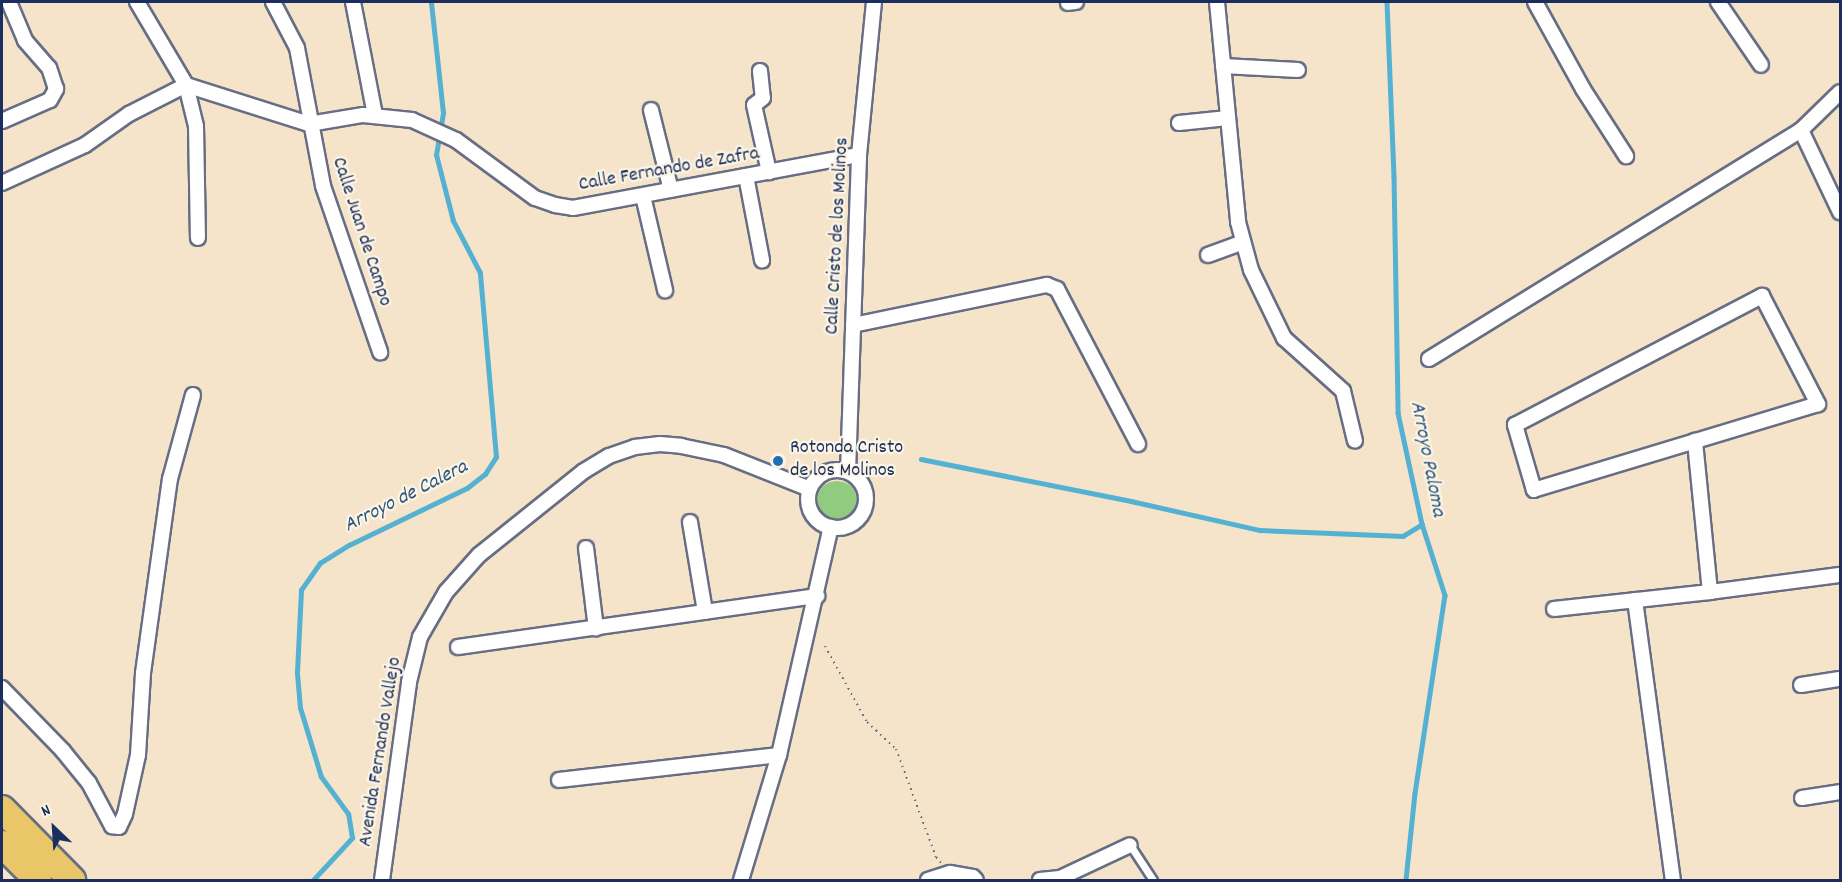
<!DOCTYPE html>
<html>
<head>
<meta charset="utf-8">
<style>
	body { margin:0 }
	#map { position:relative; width:1842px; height:882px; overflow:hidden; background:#f5e4ca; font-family:Dekko,sans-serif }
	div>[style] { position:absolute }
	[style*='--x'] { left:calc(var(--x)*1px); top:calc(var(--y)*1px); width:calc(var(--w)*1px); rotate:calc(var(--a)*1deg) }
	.green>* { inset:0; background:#91cb80 }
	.round { border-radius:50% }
	.stream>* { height:4.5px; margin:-2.25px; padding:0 2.25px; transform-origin:2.25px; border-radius:2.25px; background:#54b1d2 }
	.path>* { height:2px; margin-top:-1px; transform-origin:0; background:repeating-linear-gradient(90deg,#676e84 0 1.5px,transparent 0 6px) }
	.roads { filter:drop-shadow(2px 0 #676e84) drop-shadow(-2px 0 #676e84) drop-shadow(0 2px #676e84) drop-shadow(0 -2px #676e84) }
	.lane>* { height:7px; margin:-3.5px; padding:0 3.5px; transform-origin:3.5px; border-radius:3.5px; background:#fff }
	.street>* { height:14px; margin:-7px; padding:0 7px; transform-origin:7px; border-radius:7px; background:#fff }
	.street>.ring { margin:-7px; padding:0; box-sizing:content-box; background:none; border:14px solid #fff; border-radius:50% }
	.highway>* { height:26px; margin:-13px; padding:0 13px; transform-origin:13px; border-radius:13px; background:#e9c769 }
	.dots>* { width:16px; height:16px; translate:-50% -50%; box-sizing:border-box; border:3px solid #fcf5e5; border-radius:50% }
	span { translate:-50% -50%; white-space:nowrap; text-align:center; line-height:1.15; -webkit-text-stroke:4.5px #fcf5e5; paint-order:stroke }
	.street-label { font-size:20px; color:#1b2f5e }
	.poi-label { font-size:20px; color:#1b2f5e }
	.left { translate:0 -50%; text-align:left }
	.water-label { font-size:21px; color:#2c5681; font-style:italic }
	.frame { position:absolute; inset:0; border:3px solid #1b2f5e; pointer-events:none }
	.north { position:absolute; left:24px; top:798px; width:60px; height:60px; -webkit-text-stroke:4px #fcf5e5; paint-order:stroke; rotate:335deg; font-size:16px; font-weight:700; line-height:24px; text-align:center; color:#1b2f5e }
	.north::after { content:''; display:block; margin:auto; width:21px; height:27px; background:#1b2f5e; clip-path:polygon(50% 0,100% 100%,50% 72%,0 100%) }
</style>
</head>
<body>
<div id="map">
	<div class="green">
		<div class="round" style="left:817px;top:481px;width:40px;height:40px"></div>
	</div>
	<div class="stream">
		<div style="--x:1387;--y:2;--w:174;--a:87.7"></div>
		<div style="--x:1394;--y:176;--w:237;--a:89"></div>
		<div style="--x:1398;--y:413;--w:114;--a:77.8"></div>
		<div style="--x:1422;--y:524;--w:75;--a:72.1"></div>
		<div style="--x:1445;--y:595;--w:200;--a:98.6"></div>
		<div style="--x:1415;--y:793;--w:87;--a:95.9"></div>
		<div style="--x:921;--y:459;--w:214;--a:11.3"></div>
		<div style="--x:1131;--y:501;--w:132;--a:12.7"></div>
		<div style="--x:1260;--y:530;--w:143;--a:2.4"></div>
		<div style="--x:1403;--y:536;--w:22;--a:-32"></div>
		<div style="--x:313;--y:880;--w:57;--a:-47.1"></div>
		<div style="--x:352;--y:838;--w:24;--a:-99"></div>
		<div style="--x:348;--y:814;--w:46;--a:-126.1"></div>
		<div style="--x:321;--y:777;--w:72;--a:-106.9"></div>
		<div style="--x:300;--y:708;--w:36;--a:-95"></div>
		<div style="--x:297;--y:672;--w:82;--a:-87.2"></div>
		<div style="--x:301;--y:590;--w:33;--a:-55"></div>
		<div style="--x:320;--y:563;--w:34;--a:-32"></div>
		<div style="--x:349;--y:545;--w:131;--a:-25.8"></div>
		<div style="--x:467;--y:488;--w:23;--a:-38"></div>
		<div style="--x:485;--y:474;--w:20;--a:-57"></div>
		<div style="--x:496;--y:457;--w:185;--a:-95"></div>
		<div style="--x:480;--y:273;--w:59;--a:-117.4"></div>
		<div style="--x:453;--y:221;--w:68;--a:-104.4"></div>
		<div style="--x:436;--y:155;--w:43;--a:-80.5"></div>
		<div style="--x:443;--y:113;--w:112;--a:-96.2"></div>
	</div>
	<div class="path">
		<div style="--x:825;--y:646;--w:87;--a:61.1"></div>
		<div style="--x:867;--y:722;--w:40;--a:43"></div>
		<div style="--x:896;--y:749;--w:115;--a:69.7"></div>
		<div style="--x:936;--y:857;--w:8;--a:50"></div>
	</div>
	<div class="roads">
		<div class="lane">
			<div style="--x:1130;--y:845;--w:42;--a:56.7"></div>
		</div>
		<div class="street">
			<div style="--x:137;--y:2;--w:96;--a:59.4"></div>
			<div style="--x:186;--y:85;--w:42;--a:76.3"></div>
			<div style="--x:196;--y:126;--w:112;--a:89"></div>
			<div style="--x:273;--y:2;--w:52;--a:62.4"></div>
			<div style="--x:297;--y:48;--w:140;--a:79.3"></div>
			<div style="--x:323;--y:186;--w:176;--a:71"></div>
			<div style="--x:353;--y:2;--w:115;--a:79"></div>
			<div style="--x:1217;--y:2;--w:221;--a:84.5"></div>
			<div style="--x:1238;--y:222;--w:50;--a:74.8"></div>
			<div style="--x:1251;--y:270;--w:76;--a:64.1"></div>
			<div style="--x:1284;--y:338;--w:79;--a:41.9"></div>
			<div style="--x:1343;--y:391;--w:51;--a:76.5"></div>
			<div style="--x:1535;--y:2;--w:99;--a:61.1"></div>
			<div style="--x:1583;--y:89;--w:80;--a:57.3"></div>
			<div style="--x:1718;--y:2;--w:76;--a:55.7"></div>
			<div style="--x:1068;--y:3;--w:8;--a:-7"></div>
			<div style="--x:1223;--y:66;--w:75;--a:3.1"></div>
			<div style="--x:760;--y:71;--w:27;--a:84"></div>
			<div style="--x:763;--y:98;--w:11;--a:142"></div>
			<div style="--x:754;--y:105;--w:69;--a:77.4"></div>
			<div style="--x:651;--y:110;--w:82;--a:76"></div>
			<div style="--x:2;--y:121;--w:52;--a:-23.6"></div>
			<div style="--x:50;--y:100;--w:13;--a:-61"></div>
			<div style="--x:56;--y:89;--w:22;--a:-108"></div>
			<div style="--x:49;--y:68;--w:37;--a:-131"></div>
			<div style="--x:25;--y:40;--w:41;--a:-112.8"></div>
			<div style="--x:1179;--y:123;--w:49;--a:-5.8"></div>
			<div style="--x:1801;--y:130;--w:91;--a:64.6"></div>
			<div style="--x:746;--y:176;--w:86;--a:79.2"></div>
			<div style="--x:2;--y:183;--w:91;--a:-24.6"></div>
			<div style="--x:85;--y:145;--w:54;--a:-35.2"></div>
			<div style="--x:129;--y:114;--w:64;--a:-27"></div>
			<div style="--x:186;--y:85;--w:129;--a:17.6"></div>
			<div style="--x:309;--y:124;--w:55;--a:-9.5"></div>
			<div style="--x:363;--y:115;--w:49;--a:5.8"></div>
			<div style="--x:412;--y:120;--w:48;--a:24.4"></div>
			<div style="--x:456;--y:140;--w:98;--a:36.3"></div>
			<div style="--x:535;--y:198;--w:21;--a:19"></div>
			<div style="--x:555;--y:205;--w:18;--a:9"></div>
			<div style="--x:573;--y:208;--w:291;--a:-10.5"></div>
			<div style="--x:643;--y:196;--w:97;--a:76.8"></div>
			<div style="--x:1208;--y:255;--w:37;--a:-20"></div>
			<div style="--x:1762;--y:296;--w:122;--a:62.6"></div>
			<div style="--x:1818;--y:404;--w:297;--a:163.2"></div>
			<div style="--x:1534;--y:490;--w:68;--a:-106.3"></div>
			<div style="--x:1515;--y:425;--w:279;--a:-27.6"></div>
			<div style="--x:853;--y:325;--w:198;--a:-11.7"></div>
			<div style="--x:1047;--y:285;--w:11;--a:22"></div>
			<div style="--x:1057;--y:289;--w:175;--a:62.4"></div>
			<div style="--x:1429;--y:359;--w:437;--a:-31.6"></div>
			<div style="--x:1801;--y:130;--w:54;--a:-44.3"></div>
			<div class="ring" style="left:808px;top:470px;width:44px;height:44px"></div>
			<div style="--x:848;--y:472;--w:317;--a:-88"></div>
			<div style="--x:859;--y:155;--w:154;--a:-84.4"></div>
			<div style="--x:690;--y:522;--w:91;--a:80.5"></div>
			<div style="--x:586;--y:548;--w:81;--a:82.9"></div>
			<div style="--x:1710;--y:592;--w:131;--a:-7.5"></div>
			<div style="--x:1635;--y:600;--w:283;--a:82.3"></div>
			<div style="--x:1554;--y:609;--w:157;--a:-6.2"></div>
			<div style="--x:1710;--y:592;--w:152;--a:-95.7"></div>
			<div style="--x:458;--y:647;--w:363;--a:-8.1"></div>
			<div style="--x:1801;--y:685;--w:39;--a:-9"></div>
			<div style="--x:2;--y:688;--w:88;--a:45.9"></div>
			<div style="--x:63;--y:751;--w:41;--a:50.9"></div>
			<div style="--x:89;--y:783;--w:49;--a:61.9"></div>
			<div style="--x:112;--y:826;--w:7;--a:8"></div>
			<div style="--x:119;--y:827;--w:14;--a:-65"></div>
			<div style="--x:125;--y:814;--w:60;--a:-77.6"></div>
			<div style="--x:138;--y:755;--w:82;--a:-86.5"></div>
			<div style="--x:143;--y:673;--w:196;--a:-82.1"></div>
			<div style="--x:170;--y:479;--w:87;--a:-74.7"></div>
			<div style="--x:559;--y:780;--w:221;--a:-6.5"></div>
			<div style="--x:1802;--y:798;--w:38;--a:-9"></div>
			<div style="--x:382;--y:880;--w:200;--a:-82.2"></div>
			<div style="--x:409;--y:682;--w:46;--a:-76.3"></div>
			<div style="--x:420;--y:637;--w:52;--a:-60"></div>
			<div style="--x:446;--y:592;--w:50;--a:-48.3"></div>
			<div style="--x:479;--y:555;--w:134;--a:-38.7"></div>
			<div style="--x:584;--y:471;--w:29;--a:-31"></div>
			<div style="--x:609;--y:456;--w:28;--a:-19"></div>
			<div style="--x:635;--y:447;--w:25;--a:-7"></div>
			<div style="--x:660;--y:444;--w:21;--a:5"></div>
			<div style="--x:681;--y:446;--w:44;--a:11.8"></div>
			<div style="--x:724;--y:455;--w:92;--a:21.6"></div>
			<div style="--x:741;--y:880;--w:131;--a:-73.1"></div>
			<div style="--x:779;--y:755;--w:234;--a:-77.2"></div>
			<div style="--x:928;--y:880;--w:23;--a:-18"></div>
			<div style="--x:950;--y:873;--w:23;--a:10"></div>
			<div style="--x:973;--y:877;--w:4;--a:45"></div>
			<div style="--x:1040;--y:880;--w:20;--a:-6"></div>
			<div style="--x:1060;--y:878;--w:77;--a:-25.2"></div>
		</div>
		<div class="highway">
			<div style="--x:2;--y:809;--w:100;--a:45.4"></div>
			<div style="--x:2;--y:844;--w:51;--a:45"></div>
		</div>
	</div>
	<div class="dots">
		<div style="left:778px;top:461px;background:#1f6fb2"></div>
	</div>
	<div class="street-label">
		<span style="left:669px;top:170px;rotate:-10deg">Calle Fernando de Zafra</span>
		<span style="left:361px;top:232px;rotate:72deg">Calle Juan de Campo</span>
		<span style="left:838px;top:236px;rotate:-87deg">Calle Cristo de los Molinos</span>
		<span style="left:381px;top:752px;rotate:-81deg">Avenida Fernando Vallejo</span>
	</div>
	<div class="poi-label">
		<span class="left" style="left:790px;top:460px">Rotonda Cristo<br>de los Molinos</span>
	</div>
	<div class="water-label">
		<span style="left:1427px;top:459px;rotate:79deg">Arroyo Paloma</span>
		<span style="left:406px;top:497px;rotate:-27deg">Arroyo de Calera</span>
	</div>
	<div class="frame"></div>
	<div class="north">N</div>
</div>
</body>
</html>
